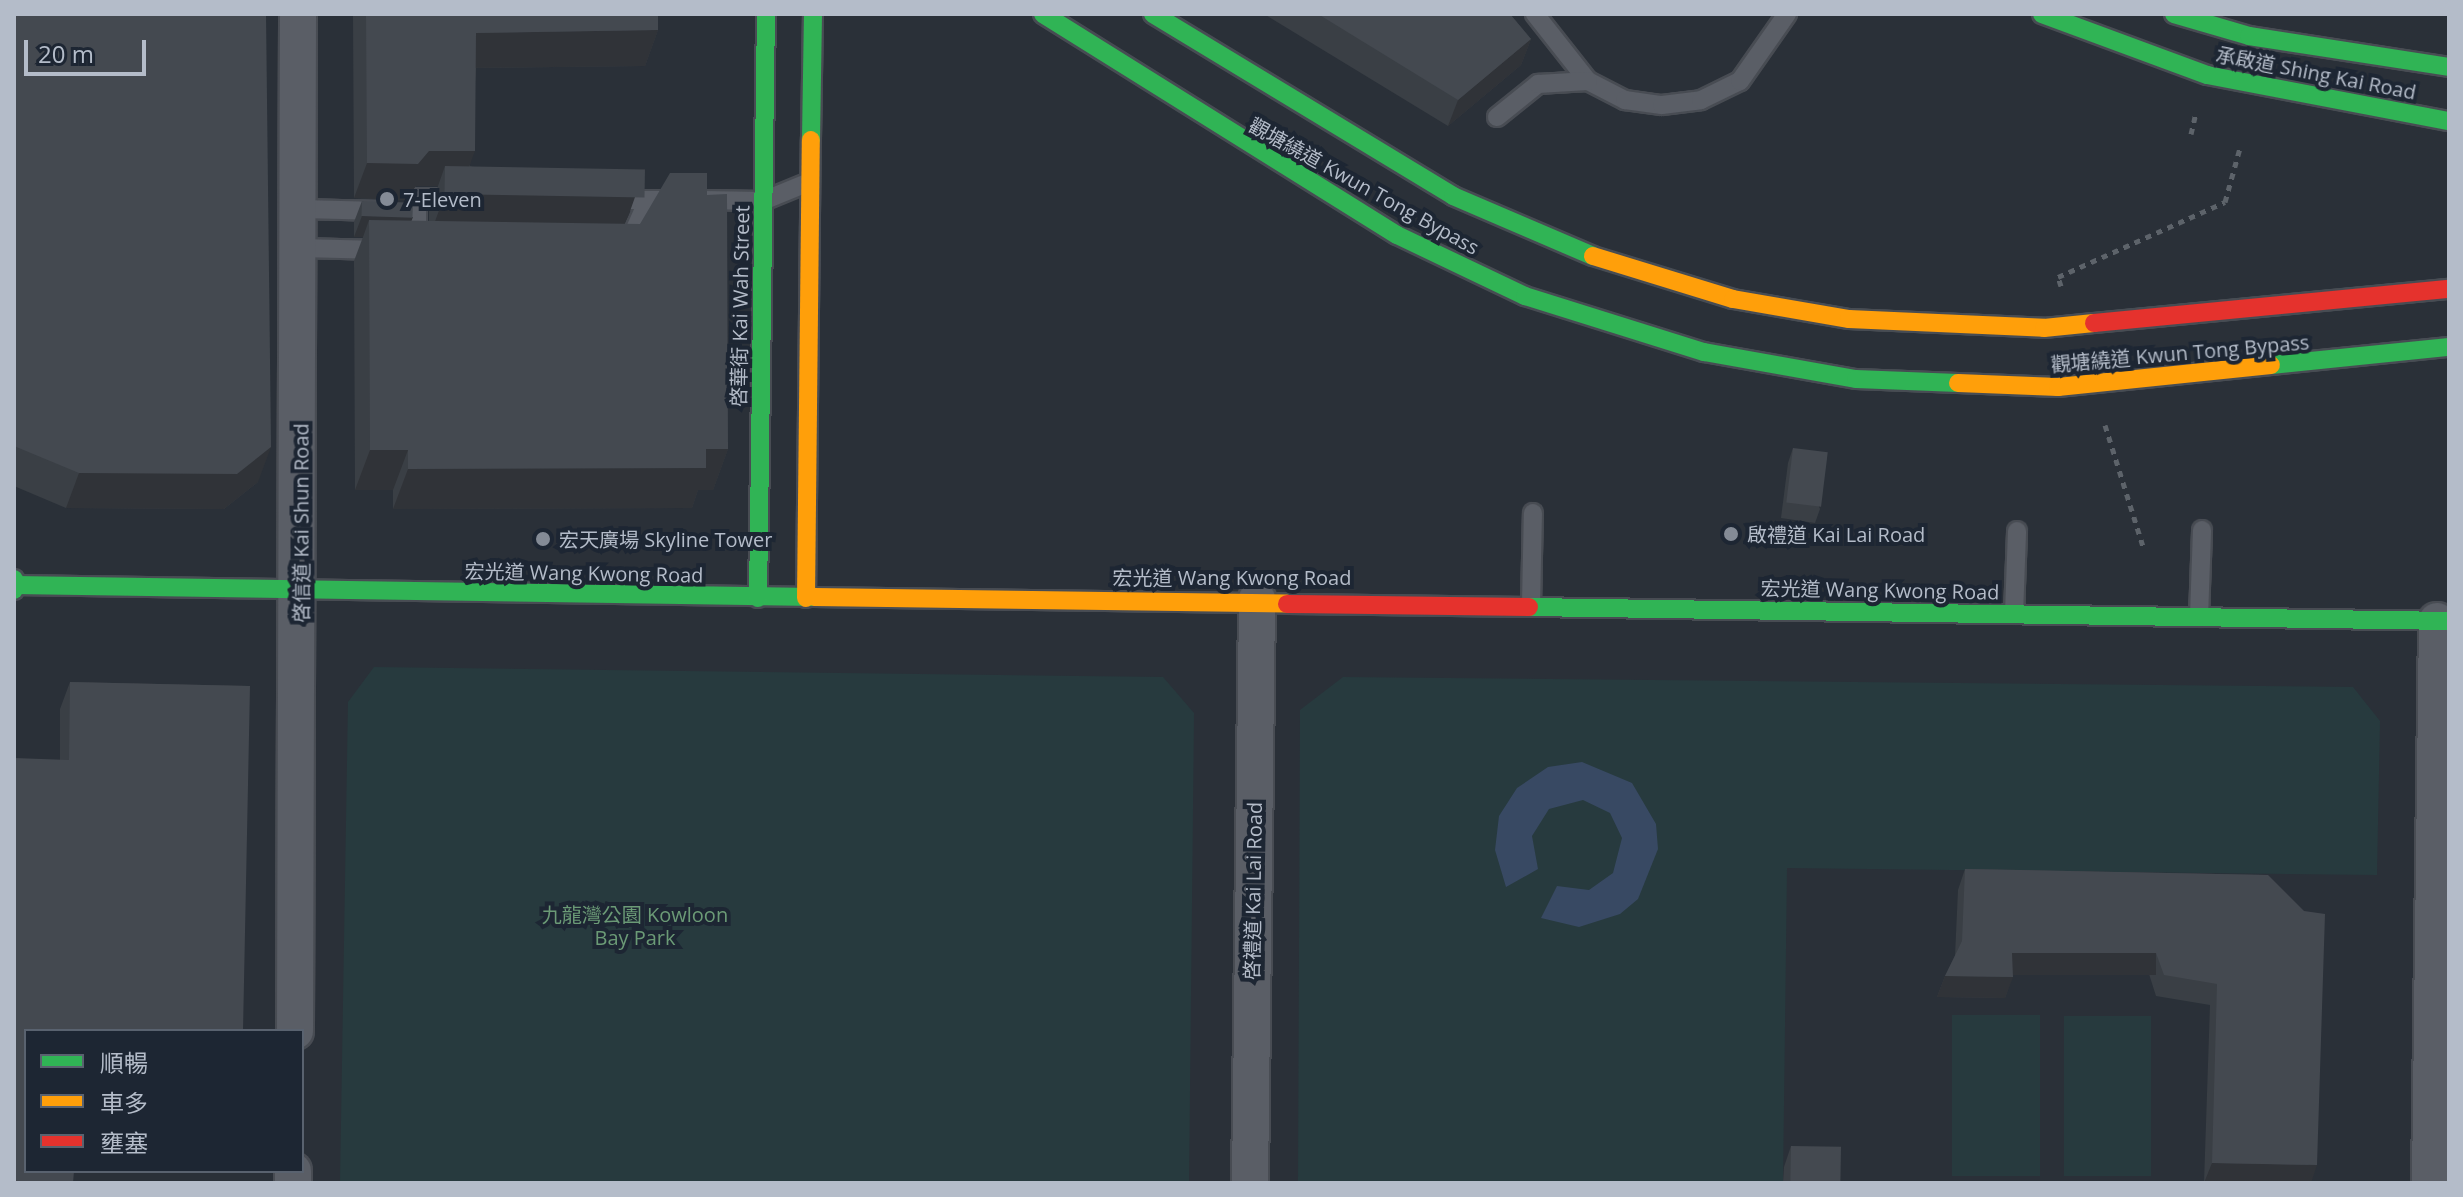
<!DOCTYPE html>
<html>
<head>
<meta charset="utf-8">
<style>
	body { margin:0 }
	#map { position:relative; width:2463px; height:1197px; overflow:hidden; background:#2a3038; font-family:"Open Sans","Noto Sans TC",sans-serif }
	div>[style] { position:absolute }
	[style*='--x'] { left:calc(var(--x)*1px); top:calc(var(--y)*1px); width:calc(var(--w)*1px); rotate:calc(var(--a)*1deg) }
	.green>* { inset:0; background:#273a3e; transform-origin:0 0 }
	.water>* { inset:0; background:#384963 }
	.path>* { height:5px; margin-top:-2.5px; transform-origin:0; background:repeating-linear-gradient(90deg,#5d636a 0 6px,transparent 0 12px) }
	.roads { filter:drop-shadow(2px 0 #484c53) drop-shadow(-2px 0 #484c53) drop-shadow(0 2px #484c53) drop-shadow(0 -2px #484c53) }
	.lane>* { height:18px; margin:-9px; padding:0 9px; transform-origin:9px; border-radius:9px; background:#5a5e66 }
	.street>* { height:36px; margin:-18px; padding:0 18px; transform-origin:18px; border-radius:18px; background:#5a5e66 }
	.fast>* { height:18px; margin:-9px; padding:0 9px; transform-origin:9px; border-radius:9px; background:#30b455 }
	.slow>* { height:18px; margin:-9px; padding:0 9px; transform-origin:9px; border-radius:9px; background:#ff9f0a }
	.jam>* { height:18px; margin:-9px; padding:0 9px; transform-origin:9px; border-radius:9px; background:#e5322d }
	.bridges { filter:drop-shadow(2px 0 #474c53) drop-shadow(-2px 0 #474c53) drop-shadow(0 2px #474c53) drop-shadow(0 -2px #474c53) }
	.fast-bridge>* { height:18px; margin:-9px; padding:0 9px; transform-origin:9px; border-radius:9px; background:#30b455 }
	.slow-bridge>* { height:18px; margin:-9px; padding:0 9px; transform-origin:9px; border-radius:9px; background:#ff9f0a }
	.jam-bridge>* { height:18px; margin:-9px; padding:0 9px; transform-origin:9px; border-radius:9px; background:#e5322d }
	.wall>* { inset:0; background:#3a3f45 }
	.shaded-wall>* { inset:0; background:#303338; transform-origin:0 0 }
	.building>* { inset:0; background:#444950; transform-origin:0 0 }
	.dots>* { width:22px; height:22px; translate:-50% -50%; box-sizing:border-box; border:4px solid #1d2633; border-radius:50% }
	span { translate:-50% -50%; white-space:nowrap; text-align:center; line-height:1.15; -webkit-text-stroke:8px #1d2633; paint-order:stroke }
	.street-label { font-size:20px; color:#b4bcc9 }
	.poi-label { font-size:20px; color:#b4bcc9 }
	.left { translate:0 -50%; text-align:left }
	.park-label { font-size:20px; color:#6b9a76 }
	.frame { position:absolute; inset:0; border:16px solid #b4bcc9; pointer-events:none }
	.legend { position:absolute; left:24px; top:1029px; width:280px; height:144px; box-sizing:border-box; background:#1d2633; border:2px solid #59626f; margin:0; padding:10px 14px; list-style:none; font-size:24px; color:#b4bcc9 }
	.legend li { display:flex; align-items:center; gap:16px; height:40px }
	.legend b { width:40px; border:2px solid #59626f }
	.scale { position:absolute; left:24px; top:40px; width:122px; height:36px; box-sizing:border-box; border:4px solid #b4bcc9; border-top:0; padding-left:10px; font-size:24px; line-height:28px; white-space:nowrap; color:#b4bcc9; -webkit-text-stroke:6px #1d2633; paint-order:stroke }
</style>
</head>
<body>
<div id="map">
	<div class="green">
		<div style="clip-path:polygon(374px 667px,1163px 677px,1194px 713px,1189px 1183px,340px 1183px,348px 702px)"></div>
		<div style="clip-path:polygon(1343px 677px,2353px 687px,2380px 721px,2377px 875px,1787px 868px,1783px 1183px,1298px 1183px,1300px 710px)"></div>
		<div style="left:2040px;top:1015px;width:161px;height:88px;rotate:90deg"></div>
		<div style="left:2064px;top:1016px;width:87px;height:160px"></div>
	</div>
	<div class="water">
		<div style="clip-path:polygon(1582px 762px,1632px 783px,1656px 824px,1658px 849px,1638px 899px,1620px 914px,1579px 927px,1541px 918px,1557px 886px,1589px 890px,1613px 873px,1622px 838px,1610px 813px,1583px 800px,1549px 809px,1532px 836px,1538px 869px,1506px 887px,1495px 850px,1499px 816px,1517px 788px,1548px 767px)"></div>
	</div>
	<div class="path">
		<div style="--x:2191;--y:134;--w:22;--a:-77"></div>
		<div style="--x:2061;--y:286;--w:9;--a:-108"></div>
		<div style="--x:2058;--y:277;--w:183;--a:-24.2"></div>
		<div style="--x:2225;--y:202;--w:56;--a:-74.5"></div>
		<div style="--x:2105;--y:425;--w:127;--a:72.6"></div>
	</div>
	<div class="roads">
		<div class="lane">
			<div style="--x:1535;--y:14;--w:85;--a:51.7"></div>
			<div style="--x:1588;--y:81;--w:42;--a:27.2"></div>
			<div style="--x:1625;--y:100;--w:37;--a:8"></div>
			<div style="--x:1662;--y:105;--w:39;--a:-7"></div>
			<div style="--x:1701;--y:100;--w:43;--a:-26"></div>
			<div style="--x:1740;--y:81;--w:82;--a:-55"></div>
			<div style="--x:1497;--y:117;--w:53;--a:-38.8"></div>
			<div style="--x:1538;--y:84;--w:50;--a:-3.4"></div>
			<div style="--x:611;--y:200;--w:66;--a:0"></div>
			<div style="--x:703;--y:200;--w:60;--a:1"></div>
			<div style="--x:763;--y:201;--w:50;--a:-22.4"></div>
			<div style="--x:301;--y:209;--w:81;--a:1.4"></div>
			<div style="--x:417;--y:244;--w:46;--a:-90"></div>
			<div style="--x:417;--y:198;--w:40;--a:0"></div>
			<div style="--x:627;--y:247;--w:51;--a:-65.9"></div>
			<div style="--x:300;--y:248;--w:81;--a:1.4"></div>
			<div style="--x:1531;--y:605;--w:92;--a:-88.8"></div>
			<div style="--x:2014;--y:614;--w:83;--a:-87.9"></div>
			<div style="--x:2199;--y:617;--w:87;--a:-88"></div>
		</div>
		<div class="street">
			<div style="--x:295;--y:1031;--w:1017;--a:-89.83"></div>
			<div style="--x:293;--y:1183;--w:12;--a:-90"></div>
			<div style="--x:1250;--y:1183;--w:584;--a:-89.31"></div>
			<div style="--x:2430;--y:1183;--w:562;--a:-89.29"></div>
		</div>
		<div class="fast">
			<div style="--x:2042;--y:14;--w:176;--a:20.3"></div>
			<div style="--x:2207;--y:75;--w:246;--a:10.8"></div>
			<div style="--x:2174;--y:14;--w:78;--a:16.3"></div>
			<div style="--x:2249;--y:36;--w:202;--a:8.8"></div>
			<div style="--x:811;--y:140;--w:126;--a:-89.1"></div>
			<div style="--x:14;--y:579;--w:11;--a:90"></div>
			<div style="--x:14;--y:585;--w:800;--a:0.86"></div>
			<div style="--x:758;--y:598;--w:584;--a:-89.22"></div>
			<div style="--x:1529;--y:607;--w:920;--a:0.87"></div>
		</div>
		<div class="slow">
			<div style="--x:814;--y:597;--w:473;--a:0.8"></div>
			<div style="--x:806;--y:598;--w:458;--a:-89.4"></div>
		</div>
		<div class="jam">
			<div style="--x:1287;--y:604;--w:242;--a:0.7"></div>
		</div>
	</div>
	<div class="bridges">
		<div class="fast-bridge">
			<div style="--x:1043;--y:14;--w:417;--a:32"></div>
			<div style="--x:1397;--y:235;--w:142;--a:25.5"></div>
			<div style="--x:1525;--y:296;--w:188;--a:17.4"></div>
			<div style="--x:1704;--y:352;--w:154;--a:10.1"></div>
			<div style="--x:1856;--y:379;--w:102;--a:2.2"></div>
			<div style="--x:1153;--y:14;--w:351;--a:31.2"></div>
			<div style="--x:1453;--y:196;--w:152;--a:23.2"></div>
			<div style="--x:2271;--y:365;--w:179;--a:-5.8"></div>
		</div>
		<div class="slow-bridge">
			<div style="--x:1593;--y:256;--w:146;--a:17.1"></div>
			<div style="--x:1733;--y:299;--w:118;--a:9.8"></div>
			<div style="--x:1849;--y:319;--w:195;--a:2.6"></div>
			<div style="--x:2044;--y:328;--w:50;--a:-5.7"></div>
			<div style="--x:1958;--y:383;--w:100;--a:2.3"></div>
			<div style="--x:2058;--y:387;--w:214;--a:-5.9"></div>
		</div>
		<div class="jam-bridge">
			<div style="--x:2094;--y:323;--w:357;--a:-5.5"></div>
		</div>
	</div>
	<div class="wall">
		<div style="clip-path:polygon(14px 14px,258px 482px,224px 509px,66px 508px,14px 486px)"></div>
		<div style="clip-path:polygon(353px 14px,658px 14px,658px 30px,645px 66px,476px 68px,470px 166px,629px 214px,624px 224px,640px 224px,707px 195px,728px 449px,713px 490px,698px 490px,692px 508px,393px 509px,393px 490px,355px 490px,354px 261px,363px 237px,354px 237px,354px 222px,362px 201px,411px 221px,429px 221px,429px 210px,438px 186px,416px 186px,405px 200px,354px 198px)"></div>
		<div style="clip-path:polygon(1264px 14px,1510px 14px,1531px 39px,1521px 65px,1448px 126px)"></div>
		<div style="clip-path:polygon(1793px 448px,1820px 509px,1815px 523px,1781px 518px,1788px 463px)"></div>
		<div style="clip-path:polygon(70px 682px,250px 686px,26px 1031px,60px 759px,60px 709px)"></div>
		<div style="clip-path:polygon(1965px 869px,2268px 875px,2311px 1183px,2204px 1183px,2210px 1005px,2156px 996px,2149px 974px,2013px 974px,2005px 998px,1937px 997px,1945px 976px,1955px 956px,1958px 890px)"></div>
		<div style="clip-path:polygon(1791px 1146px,1841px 1183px,1783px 1183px,1784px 1167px)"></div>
	</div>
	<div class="shaded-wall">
		<div style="clip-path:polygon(658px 30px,645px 66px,463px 68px,476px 33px)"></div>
		<div style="clip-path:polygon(1531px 39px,1521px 65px,1448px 126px,1458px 100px)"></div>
		<div style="clip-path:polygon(429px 151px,475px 151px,462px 186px,445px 166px,438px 186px,416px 186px,405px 200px,354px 198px,367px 163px)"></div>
		<div style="clip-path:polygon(645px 169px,629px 214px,617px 241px,429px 238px,445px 194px)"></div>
		<div style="clip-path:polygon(362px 216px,413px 217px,405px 238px,369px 220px,363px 237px,354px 237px)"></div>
		<div style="clip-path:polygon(271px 447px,258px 482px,224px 509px,66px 508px,79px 473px)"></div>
		<div style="clip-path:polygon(706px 449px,728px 449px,713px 490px,698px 490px,692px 508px,393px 509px,408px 469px)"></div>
		<div style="clip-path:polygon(370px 450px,408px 450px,393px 490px,355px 490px)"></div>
		<div style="left:2012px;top:953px;width:144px;height:22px"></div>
		<div style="clip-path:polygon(1945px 976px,2013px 977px,2005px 998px,1937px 997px)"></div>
		<div style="clip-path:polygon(2212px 1163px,2317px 1165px,2311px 1183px,2204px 1183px)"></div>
	</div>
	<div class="building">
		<div style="clip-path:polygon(14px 14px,266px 14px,271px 447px,237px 474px,79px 473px,14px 446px)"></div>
		<div style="clip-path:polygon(366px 14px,658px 14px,658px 30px,476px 33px,475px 151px,429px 151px,418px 164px,367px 163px)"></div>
		<div style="clip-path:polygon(1318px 14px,1510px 14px,1531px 39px,1458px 100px)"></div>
		<div style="left:445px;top:166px;width:200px;height:28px;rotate:1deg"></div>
		<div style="clip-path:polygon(670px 173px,707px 173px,707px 195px,727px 194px,728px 449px,706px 449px,706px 468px,408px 469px,408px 450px,370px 450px,369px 220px,640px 224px)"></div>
		<div style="left:362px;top:201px;width:51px;height:15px;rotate:2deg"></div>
		<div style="left:1793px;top:448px;width:35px;height:55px;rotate:7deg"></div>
		<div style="clip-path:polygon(70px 682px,250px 686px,243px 1031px,26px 1031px,26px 1171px,74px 1171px,73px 1183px,14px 1183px,14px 758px,69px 760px)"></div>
		<div style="clip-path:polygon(1965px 869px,2268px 875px,2304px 911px,2325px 914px,2317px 1165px,2212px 1163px,2217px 984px,2164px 975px,2156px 953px,2012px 953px,2013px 977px,1945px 976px,1962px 941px)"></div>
		<div style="left:1791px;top:1146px;width:50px;height:37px;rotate:1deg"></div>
	</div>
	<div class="dots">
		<div style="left:387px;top:199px;background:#848b96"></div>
		<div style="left:1731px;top:534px;background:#848b96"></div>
		<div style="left:543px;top:539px;background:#848b96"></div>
	</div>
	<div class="street-label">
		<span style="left:2316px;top:73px;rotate:11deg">承啟道 Shing Kai Road</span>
		<span style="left:1364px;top:186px;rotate:29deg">觀塘繞道 Kwun Tong Bypass</span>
		<span style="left:740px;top:306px;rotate:-89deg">啓華街 Kai Wah Street</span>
		<span style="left:2180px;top:353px;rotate:-5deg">觀塘繞道 Kwun Tong Bypass</span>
		<span style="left:301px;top:523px;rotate:-90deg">啓信道 Kai Shun Road</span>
		<span style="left:584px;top:573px;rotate:1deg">宏光道 Wang Kwong Road</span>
		<span style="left:1232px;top:577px">宏光道 Wang Kwong Road</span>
		<span style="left:1880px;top:590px;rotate:1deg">宏光道 Wang Kwong Road</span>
		<span style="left:1253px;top:891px;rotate:-89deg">啓禮道 Kai Lai Road</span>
	</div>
	<div class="poi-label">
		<span class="left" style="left:403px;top:199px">7-Eleven</span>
		<span class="left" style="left:1747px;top:534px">啟禮道 Kai Lai Road</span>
		<span class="left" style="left:559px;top:539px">宏天廣場 Skyline Tower</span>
	</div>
	<div class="park-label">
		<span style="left:635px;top:926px">九龍灣公園 Kowloon<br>Bay Park</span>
	</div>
	<div class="frame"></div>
	<ul class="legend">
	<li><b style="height:10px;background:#30b455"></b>順暢</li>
	<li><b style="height:10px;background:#ff9f0a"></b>車多</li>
	<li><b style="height:10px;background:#e5322d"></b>壅塞</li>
	</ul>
	<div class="scale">20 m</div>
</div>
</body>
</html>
